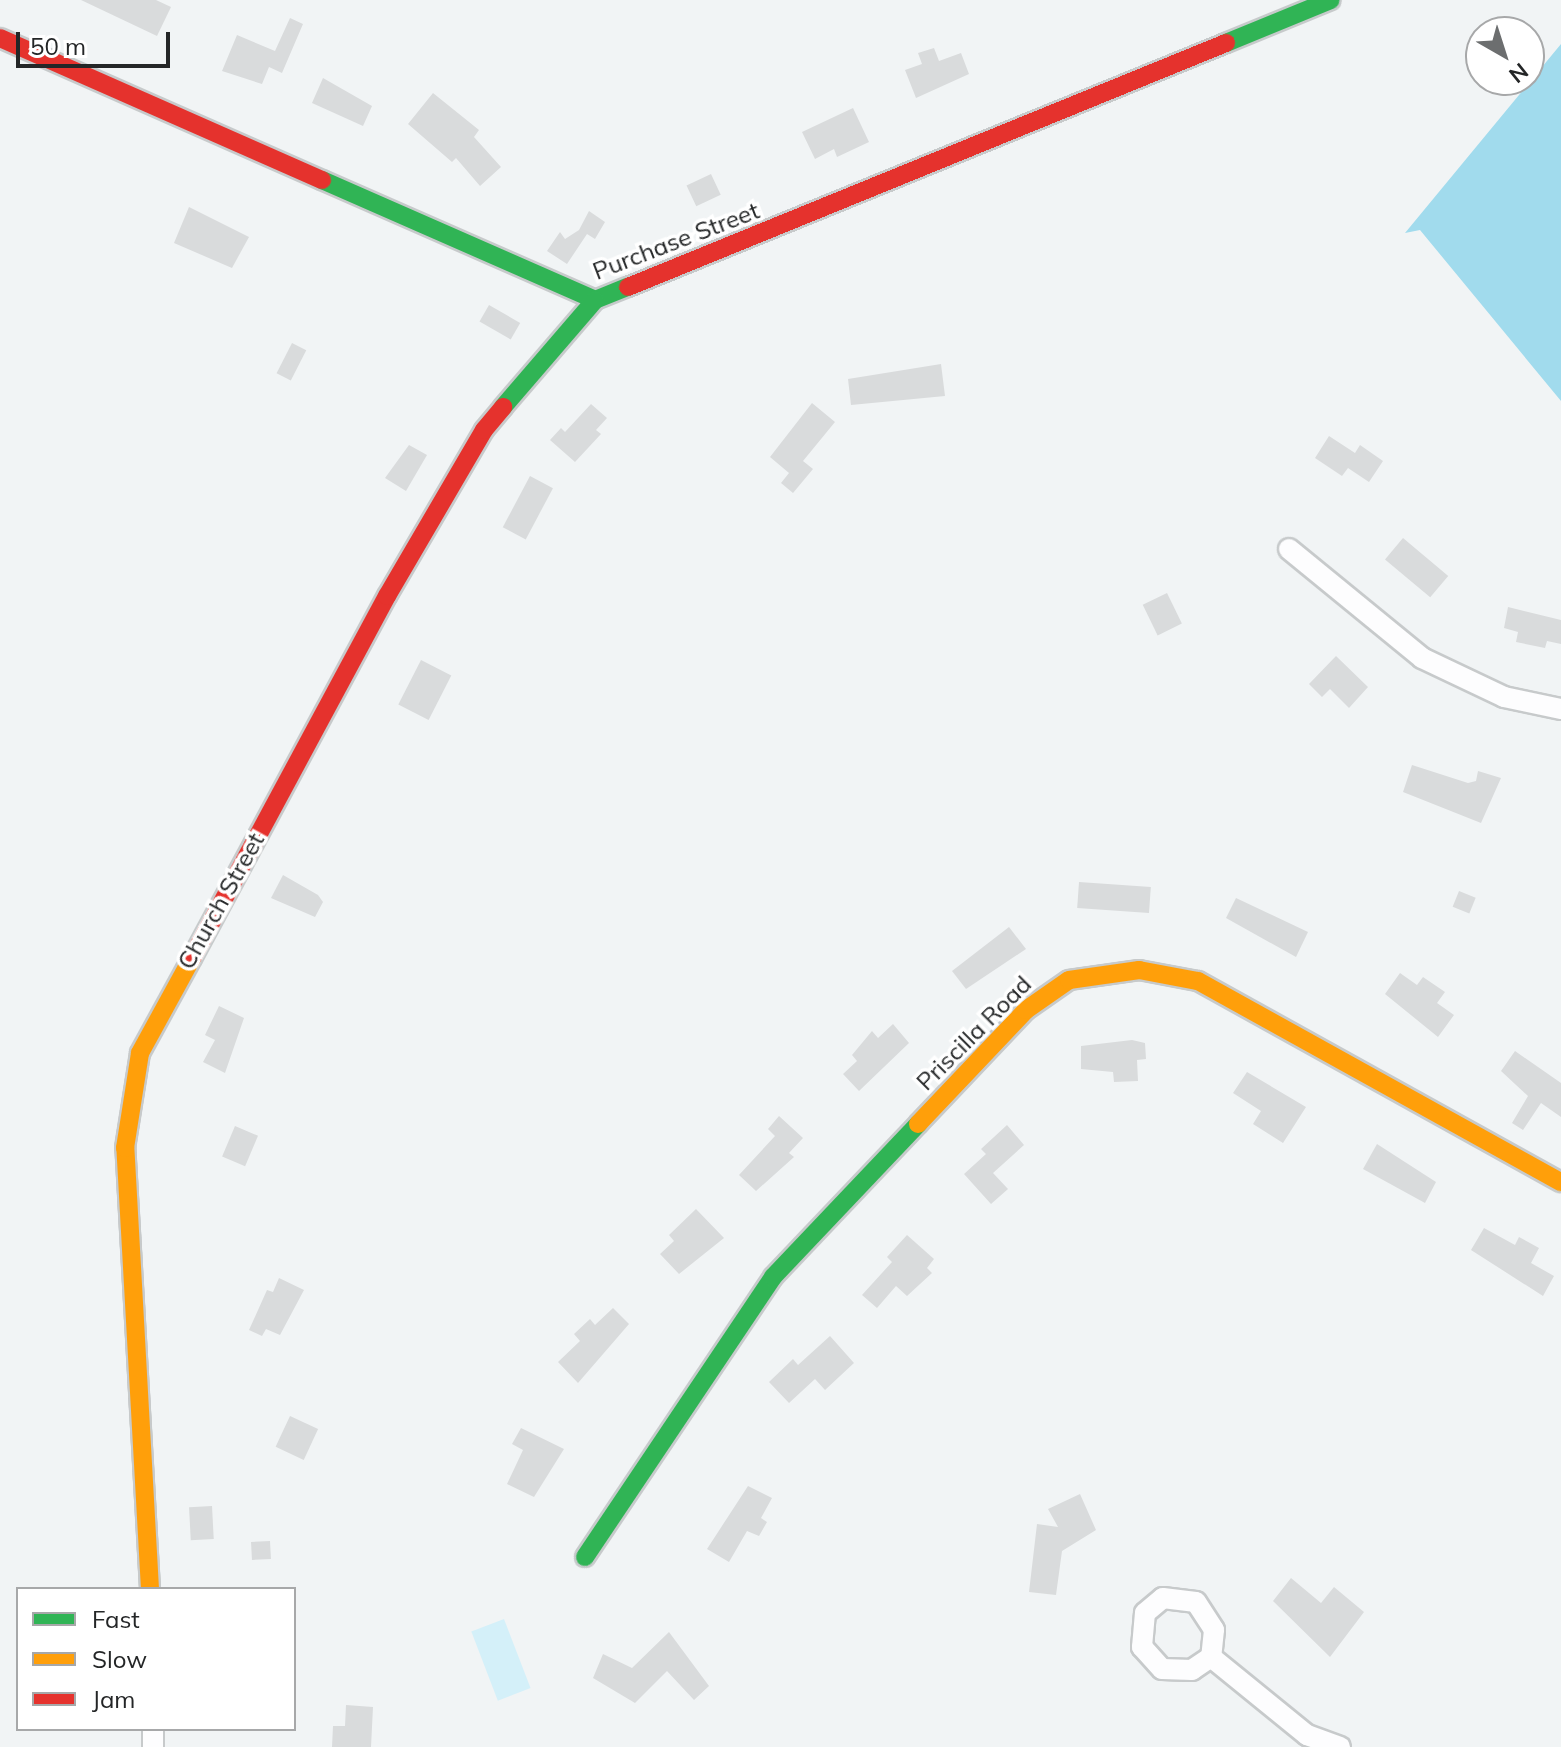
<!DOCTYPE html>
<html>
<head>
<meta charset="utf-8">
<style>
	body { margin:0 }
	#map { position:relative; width:1561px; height:1747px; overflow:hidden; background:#f1f4f5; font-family:Mulish,sans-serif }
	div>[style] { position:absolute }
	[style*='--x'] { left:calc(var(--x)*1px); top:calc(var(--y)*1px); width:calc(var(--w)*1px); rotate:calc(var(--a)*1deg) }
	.green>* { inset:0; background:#d4f0f9; transform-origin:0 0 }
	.forest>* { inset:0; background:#a1dbed }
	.building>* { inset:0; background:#d9dbdc; transform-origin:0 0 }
	.roads { filter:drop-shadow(2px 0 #c7cacb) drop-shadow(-2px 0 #c7cacb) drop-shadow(0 2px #c7cacb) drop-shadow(0 -2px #c7cacb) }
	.street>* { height:20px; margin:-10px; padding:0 10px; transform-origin:10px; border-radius:10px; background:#fdfdfe }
	.fast>* { height:18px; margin:-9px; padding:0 9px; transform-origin:9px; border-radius:9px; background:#30b455 }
	.slow>* { height:18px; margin:-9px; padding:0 9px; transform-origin:9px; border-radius:9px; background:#ff9f0a }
	.jam>* { height:18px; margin:-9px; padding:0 9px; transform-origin:9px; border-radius:9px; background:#e5322d }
	span { translate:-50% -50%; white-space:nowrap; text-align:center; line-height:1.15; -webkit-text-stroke:7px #fff; paint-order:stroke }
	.street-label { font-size:24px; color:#242627 }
	.legend { position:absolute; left:16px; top:1587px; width:280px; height:144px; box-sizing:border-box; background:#fff; border:2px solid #a7a8a9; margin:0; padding:10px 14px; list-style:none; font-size:24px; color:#242627 }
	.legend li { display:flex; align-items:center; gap:16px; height:40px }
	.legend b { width:40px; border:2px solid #a7a8a9 }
	.north { position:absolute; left:1465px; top:16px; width:80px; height:80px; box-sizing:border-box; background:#fff; border:2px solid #a7a8a9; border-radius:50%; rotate:141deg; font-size:22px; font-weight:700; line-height:32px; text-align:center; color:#242627 }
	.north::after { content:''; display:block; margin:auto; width:28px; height:36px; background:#6c6e6f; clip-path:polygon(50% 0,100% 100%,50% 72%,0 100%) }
	.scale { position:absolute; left:16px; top:32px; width:154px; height:36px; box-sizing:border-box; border:4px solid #242627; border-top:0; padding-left:10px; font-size:24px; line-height:28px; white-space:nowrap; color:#242627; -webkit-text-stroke:6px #fff; paint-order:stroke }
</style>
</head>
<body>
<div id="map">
	<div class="green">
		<div style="left:504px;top:1619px;width:74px;height:35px;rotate:69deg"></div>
	</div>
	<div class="forest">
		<div style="clip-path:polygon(1561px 44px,1561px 401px,1420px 230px,1405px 233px)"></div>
	</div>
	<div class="building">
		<div style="clip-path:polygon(81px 0,156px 0,171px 7px,157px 36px)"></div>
		<div style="clip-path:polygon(290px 18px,303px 24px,282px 73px,269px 67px,262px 84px,222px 71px,237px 35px,275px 51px)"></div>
		<div style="clip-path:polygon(934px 48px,939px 61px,961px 53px,969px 74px,916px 98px,905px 70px,922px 64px,918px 53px)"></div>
		<div style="clip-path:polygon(323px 78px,372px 106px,363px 126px,312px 103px)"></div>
		<div style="clip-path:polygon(433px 93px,479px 130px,474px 137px,501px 167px,480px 186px,456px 158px,452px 162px,408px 124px)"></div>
		<div style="clip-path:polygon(853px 108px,869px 142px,837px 157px,834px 149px,815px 159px,802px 132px)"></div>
		<div style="left:711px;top:174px;width:23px;height:27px;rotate:65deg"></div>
		<div style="clip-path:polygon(189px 207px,249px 237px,232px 268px,174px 243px)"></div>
		<div style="clip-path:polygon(589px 211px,605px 222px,595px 239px,587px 234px,567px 264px,547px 251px,560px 232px,565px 239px,579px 230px)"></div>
		<div style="left:489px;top:305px;width:36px;height:19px;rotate:30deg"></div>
		<div style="left:292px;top:343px;width:16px;height:34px;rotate:27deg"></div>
		<div style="clip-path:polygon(941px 364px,945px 396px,851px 405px,848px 379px)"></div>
		<div style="clip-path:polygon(812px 403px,835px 422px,803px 461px,813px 469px,793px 493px,781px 483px,789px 473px,770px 457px)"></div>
		<div style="clip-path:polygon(591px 404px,607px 418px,596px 430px,601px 434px,575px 462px,550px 440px,561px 428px,565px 432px)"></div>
		<div style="clip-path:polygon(1329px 436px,1355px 453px,1360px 445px,1383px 461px,1369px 482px,1348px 468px,1342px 476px,1315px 458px)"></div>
		<div style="clip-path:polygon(409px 445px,427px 455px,406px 491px,385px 478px)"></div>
		<div style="left:530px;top:476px;width:26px;height:58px;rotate:28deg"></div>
		<div style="left:1403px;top:538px;width:59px;height:28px;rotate:40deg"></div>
		<div style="left:1167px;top:593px;width:34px;height:27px;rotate:64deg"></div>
		<div style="clip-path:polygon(1508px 607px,1561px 620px,1561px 644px,1547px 641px,1545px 648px,1516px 642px,1518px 632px,1504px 628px)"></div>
		<div style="clip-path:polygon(1336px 656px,1368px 687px,1349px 708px,1330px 689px,1322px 697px,1309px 684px)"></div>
		<div style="left:421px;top:660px;width:34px;height:50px;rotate:27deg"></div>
		<div style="clip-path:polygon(1412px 765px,1468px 783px,1476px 781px,1478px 771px,1501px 778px,1481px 823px,1403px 792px)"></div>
		<div style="clip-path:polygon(283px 875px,318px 895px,323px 902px,315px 917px,271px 898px)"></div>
		<div style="left:1079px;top:882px;width:72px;height:26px;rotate:4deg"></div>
		<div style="left:1459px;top:891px;width:18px;height:17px;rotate:22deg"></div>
		<div style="clip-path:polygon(1236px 898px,1308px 932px,1296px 957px,1226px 918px)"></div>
		<div style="clip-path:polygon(1009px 927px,1026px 949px,966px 989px,952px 971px)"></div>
		<div style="clip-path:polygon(1400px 973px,1417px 985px,1423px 977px,1445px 992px,1437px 1003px,1454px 1015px,1438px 1037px,1385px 994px)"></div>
		<div style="clip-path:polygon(219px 1006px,244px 1018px,225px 1073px,203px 1062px,215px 1040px,205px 1035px)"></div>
		<div style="clip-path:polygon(893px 1024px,909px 1043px,859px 1091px,843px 1074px,857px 1061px,852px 1055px,872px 1031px,878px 1038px)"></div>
		<div style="clip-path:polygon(1132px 1040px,1145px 1043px,1146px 1059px,1137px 1060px,1138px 1081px,1114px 1082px,1113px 1072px,1081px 1069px,1081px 1046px)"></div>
		<div style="clip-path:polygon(1515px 1051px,1561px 1083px,1561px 1117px,1541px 1103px,1523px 1130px,1512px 1123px,1528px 1096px,1501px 1071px)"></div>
		<div style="clip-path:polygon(1247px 1072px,1306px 1107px,1283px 1143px,1253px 1124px,1261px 1111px,1233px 1093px)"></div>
		<div style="clip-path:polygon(779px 1116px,803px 1138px,789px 1153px,794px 1157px,756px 1191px,739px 1175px,775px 1136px,768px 1129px)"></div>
		<div style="clip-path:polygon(1007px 1125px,1024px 1145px,993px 1173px,1008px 1189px,991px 1204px,964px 1174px,986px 1154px,981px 1149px)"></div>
		<div style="left:235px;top:1126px;width:25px;height:33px;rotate:23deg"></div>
		<div style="clip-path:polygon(1377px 1144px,1436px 1182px,1425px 1203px,1363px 1169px)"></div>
		<div style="clip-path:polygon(696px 1209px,724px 1238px,679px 1274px,660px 1254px,674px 1241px,669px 1235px)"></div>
		<div style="clip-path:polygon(1484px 1228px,1515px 1245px,1519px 1237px,1539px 1248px,1531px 1263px,1554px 1276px,1543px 1296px,1471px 1250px)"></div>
		<div style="clip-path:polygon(907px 1235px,934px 1259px,927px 1268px,932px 1273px,907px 1296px,896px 1286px,877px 1308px,862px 1295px,892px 1262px,887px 1257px)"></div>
		<div style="clip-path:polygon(279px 1278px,304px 1290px,280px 1335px,266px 1329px,262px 1336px,249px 1330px,267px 1290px,273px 1292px)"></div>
		<div style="clip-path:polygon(613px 1308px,629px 1324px,578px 1383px,558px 1362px,580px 1341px,574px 1334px,590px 1319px,595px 1325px)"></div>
		<div style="clip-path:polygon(830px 1336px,854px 1363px,825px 1390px,815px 1379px,789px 1403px,769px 1382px,793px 1359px,798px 1365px)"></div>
		<div style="left:290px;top:1416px;width:31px;height:34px;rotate:25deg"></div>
		<div style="clip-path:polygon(521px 1428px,564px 1449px,534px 1497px,507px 1484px,523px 1450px,512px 1444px)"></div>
		<div style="clip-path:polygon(748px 1486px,772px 1498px,761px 1518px,767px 1522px,759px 1536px,747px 1531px,729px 1562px,707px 1549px)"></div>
		<div style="clip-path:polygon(1080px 1494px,1096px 1530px,1062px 1551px,1056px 1595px,1029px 1592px,1037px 1524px,1058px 1527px,1048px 1509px)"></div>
		<div style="left:212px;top:1506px;width:33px;height:23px;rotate:87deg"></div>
		<div style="left:270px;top:1541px;width:18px;height:19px;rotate:87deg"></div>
		<div style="clip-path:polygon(1291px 1578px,1321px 1603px,1334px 1587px,1364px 1612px,1330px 1657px,1273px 1601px)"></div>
		<div style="clip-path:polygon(669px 1632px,709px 1686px,694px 1700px,667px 1671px,635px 1703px,593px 1678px,603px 1654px,632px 1668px)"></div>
		<div style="clip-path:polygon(346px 1705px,373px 1707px,371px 1747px,332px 1747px,333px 1726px,345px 1726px)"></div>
	</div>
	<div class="roads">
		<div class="street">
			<div style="--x:1289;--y:549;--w:172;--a:39.3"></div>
			<div style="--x:1422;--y:658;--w:91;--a:25.4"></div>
			<div style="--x:1504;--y:697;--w:58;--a:11.9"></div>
			<div style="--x:1211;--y:1657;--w:23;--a:146"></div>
			<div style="--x:1192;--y:1670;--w:30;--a:-178"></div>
			<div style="--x:1162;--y:1669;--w:30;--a:-132"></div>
			<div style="--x:1142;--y:1647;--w:34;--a:-85"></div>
			<div style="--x:1145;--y:1613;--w:23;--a:-40"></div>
			<div style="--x:1163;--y:1598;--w:33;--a:7"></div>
			<div style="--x:1196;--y:1602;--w:33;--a:57"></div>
			<div style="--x:1214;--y:1630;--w:27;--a:96"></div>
			<div style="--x:1211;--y:1657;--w:124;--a:39.1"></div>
			<div style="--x:1307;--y:1735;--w:35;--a:20"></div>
			<div style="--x:153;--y:1729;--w:18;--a:90"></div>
		</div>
		<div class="fast">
			<div style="--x:1226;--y:43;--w:113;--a:-22.3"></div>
			<div style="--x:322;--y:180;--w:298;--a:23.7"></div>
			<div style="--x:595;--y:300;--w:35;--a:-22"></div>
			<div style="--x:503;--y:407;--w:141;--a:-49.3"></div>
			<div style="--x:585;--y:1557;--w:337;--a:-56.1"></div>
			<div style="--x:773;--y:1277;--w:211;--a:-46.5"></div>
		</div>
		<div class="slow">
			<div style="--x:918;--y:1124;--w:157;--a:-46.5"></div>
			<div style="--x:1026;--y:1010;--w:52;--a:-34.9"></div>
			<div style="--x:1069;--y:980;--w:71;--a:-8.1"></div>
			<div style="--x:1139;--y:970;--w:60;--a:10.6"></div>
			<div style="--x:1198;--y:981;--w:415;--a:29"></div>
			<div style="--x:150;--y:1589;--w:442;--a:-93.2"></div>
			<div style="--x:125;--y:1148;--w:96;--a:-81"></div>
			<div style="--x:140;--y:1053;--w:108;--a:-61.3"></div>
		</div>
		<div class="jam">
			<div style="--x:0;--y:38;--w:352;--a:23.8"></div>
			<div style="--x:628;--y:287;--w:646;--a:-22.2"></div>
			<div style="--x:192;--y:958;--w:411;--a:-61.7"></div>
			<div style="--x:387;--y:596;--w:192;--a:-59.7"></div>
			<div style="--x:484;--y:430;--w:30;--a:-50"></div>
		</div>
	</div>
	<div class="street-label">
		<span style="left:676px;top:241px;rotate:-21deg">Purchase Street</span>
		<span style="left:221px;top:901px;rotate:-61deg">Church Street</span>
		<span style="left:974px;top:1033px;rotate:-45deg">Priscilla Road</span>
	</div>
	<ul class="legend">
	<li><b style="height:10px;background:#30b455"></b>Fast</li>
	<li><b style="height:10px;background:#ff9f0a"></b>Slow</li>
	<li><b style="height:10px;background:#e5322d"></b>Jam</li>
	</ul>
	<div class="north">N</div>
	<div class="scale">50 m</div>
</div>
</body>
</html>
